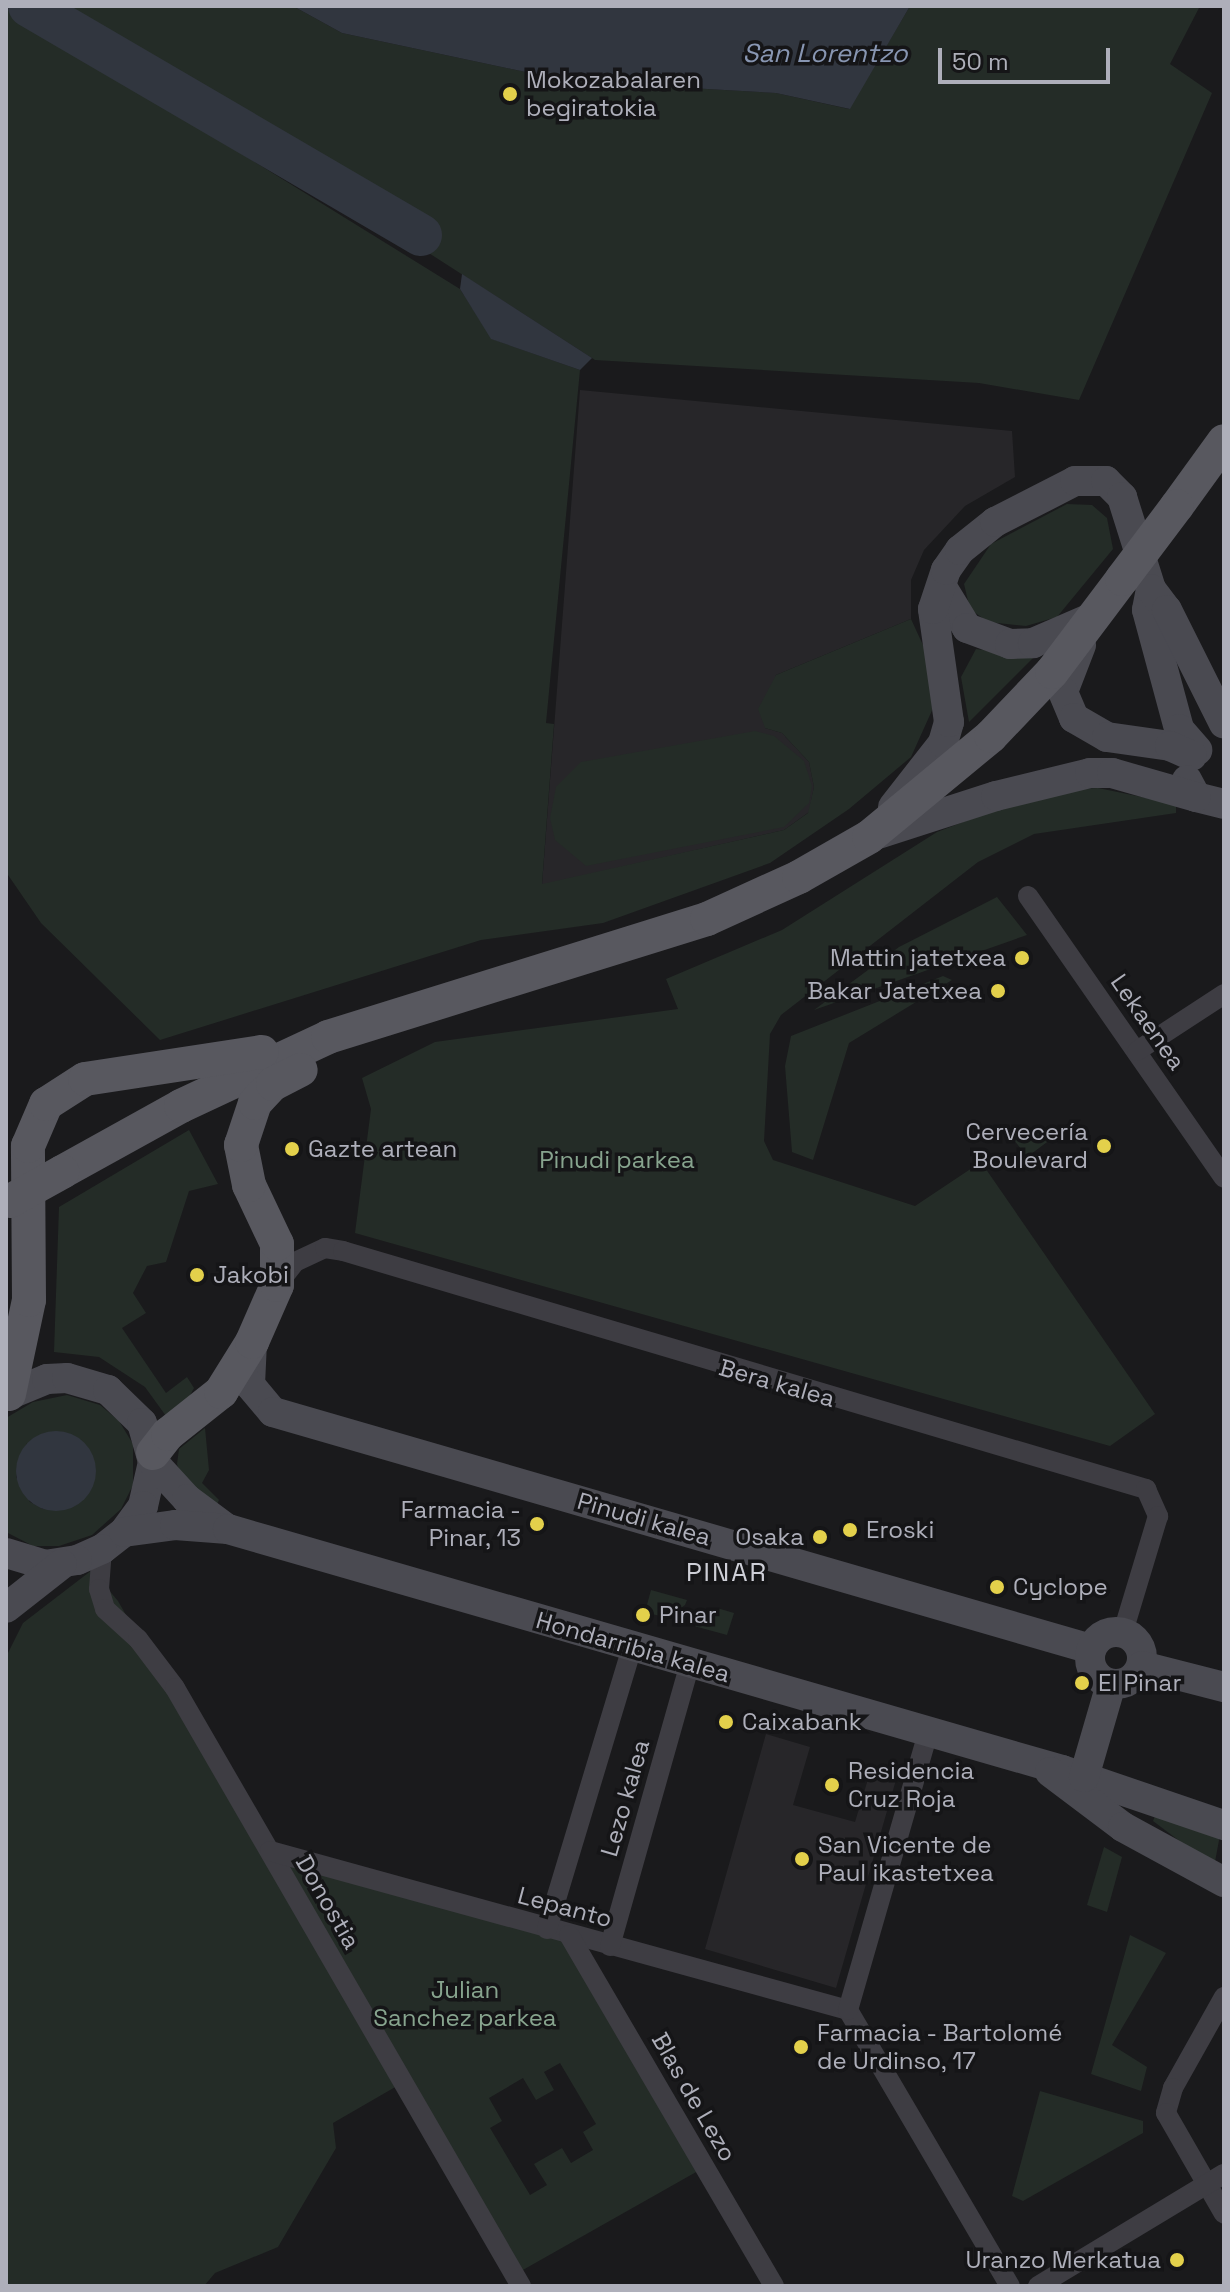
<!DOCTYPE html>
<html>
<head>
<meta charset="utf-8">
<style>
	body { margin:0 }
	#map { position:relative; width:1230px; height:2292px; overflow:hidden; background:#1a1a1c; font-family:"Space Grotesk",sans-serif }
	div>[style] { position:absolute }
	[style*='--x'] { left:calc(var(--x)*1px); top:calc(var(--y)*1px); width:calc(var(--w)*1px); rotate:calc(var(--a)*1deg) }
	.built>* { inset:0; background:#272629 }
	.green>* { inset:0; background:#242c27 }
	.water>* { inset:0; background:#31363f }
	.round { border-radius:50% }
	.river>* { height:42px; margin:-21px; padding:0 21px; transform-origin:21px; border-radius:21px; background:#31363f }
	.street>* { height:20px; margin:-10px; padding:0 10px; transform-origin:10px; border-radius:10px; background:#3e3d43 }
	.secondary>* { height:30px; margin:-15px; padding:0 15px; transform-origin:15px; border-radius:15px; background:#4a4a51 }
	.secondary>.ring { margin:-15px; padding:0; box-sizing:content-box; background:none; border:30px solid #4a4a51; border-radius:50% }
	.primary>* { height:34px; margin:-17px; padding:0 17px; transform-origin:17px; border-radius:17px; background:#58585f }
	.primary-bridge>* { height:34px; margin:-17px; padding:0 17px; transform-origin:17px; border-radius:17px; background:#58585f }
	.dots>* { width:22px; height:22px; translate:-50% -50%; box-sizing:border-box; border:4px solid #151517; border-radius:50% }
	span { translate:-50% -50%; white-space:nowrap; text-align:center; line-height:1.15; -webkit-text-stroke:7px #151517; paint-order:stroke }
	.poi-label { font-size:24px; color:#aeafba }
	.left { translate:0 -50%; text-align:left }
	.right { translate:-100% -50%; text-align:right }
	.street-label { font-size:24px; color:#aeafba }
	.park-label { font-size:24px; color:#87a48e }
	.water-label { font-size:26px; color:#8896b2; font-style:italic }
	.neighbourhood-label { font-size:26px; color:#cecfd7; letter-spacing:2px }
	.frame { position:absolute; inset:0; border:8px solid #aeafba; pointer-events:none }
	.scale { position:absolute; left:938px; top:48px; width:172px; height:36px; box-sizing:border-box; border:4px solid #aeafba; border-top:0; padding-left:10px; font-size:24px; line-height:28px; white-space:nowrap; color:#aeafba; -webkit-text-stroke:6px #151517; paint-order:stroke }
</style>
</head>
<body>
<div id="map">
	<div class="built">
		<div style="clip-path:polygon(580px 390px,1012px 431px,1015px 477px,965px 506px,924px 550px,911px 580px,911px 619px,776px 675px,765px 728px,782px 733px,809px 762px,814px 787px,809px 812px,784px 830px,542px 885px)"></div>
		<div style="clip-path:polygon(766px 1734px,810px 1747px,793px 1805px,855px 1822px,872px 1766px,898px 1773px,836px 1988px,705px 1949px)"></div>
	</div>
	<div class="green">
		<div style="clip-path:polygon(45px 6px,293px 6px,342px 33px,568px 81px,776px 93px,849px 109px,910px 6px,1200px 6px,1170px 64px,1212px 93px,1079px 400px,979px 383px,595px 360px)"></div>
		<div style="clip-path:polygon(6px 8px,460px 289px,492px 339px,580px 370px,546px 723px,554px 724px,542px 884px,784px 830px,808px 813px,814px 787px,809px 762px,782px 733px,765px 728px,758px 709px,776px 675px,911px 619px,928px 656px,934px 706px,911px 757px,849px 809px,770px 863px,603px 923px,481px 940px,160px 1040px,41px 923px,6px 872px)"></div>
		<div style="clip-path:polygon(1067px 504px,1092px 505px,1107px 518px,1113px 549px,1057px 617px,1026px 626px,988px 622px,970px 609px,964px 584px,991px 544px)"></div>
		<div style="clip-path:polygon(976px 649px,1034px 657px,969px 722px,961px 677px)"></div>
		<div style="clip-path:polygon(755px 731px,774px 736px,804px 761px,812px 786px,809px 803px,784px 827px,586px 866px,555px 840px,550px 818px,556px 787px,581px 762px)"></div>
		<div style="clip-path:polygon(1098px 788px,1176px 804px,1176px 813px,1034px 834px,978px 862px,781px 1015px,770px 1034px,764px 1141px,773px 1160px,915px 1206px,981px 1162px,1155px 1414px,1110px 1446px,355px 1233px,371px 1109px,362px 1078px,435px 1042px,678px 1009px,666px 979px,782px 930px,937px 832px,1047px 790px)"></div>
		<div style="clip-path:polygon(997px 897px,1027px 935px,814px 1010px,899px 947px)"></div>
		<div style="clip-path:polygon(943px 976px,952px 980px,849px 1043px,813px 1160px,792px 1152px,785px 1066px,791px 1036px)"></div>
		<div style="clip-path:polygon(1066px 1128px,1027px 1157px,1011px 1136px,1026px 1134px)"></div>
		<div style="clip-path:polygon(189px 1130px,218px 1184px,189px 1191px,166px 1262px,147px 1266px,133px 1293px,146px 1313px,122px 1328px,166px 1393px,187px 1377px,194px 1388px,186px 1403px,166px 1416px,145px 1387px,99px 1357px,54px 1352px,59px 1207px)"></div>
		<div style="clip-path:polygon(evenodd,67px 1395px,100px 1405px,119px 1421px,133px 1444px,133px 1485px,121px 1509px,92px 1535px,59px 1546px,33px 1546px,6px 1532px,6px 1418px,33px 1402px,67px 1395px,27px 1443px,43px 1509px,30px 1502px,16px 1477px,27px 1443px)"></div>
		<div style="clip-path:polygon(205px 1428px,209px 1470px,202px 1483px,219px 1500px,215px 1509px,183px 1483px,177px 1464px,179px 1449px)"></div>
		<div style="clip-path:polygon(92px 1570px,118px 1601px,397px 2086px,333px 2123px,336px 2148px,278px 2247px,215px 2273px,204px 2286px,6px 2286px,6px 1657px,23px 1623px)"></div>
		<div style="clip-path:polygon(651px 1590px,687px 1600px,685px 1605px,667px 1618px,645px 1612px)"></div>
		<div style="clip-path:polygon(717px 1608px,734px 1613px,727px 1635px,694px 1626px)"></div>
		<div style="clip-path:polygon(1155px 1816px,1220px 1835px,1214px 1867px,1153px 1821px)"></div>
		<div style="clip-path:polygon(1104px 1847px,1122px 1857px,1107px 1912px,1087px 1905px)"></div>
		<div style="clip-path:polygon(evenodd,270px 1851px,569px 1935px,705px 2167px,514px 2275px,270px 1851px,560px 2063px,596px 2124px,583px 2132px,593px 2150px,571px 2163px,562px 2148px,534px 2164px,547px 2185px,530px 2195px,490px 2128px,502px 2121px,489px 2098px,523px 2078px,536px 2100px,554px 2090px,544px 2072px,560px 2063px)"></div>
		<div style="clip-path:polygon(1130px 1935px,1166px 1953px,1112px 2045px,1147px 2067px,1141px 2091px,1091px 2074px)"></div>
		<div style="clip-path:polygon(1040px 2091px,1143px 2121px,1143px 2133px,1023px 2201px,1012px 2196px)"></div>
	</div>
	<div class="water">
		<div style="clip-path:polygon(293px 6px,910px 6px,850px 109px,776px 93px,568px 81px,342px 33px)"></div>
		<div style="clip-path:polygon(462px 274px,592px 358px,580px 370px,491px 339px,460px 289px)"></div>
		<div class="round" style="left:16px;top:1431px;width:80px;height:80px"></div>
	</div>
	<div class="river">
		<div style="--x:29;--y:6;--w:454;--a:30.3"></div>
	</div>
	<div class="street">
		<div style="--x:1028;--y:896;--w:343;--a:55.2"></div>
		<div style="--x:1137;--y:1051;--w:104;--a:-33.2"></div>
		<div style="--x:277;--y:1285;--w:29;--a:-52"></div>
		<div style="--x:295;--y:1262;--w:33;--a:-25"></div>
		<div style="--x:325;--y:1248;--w:18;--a:9"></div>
		<div style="--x:343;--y:1251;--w:838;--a:16.51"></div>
		<div style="--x:1146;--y:1489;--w:30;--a:66"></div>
		<div style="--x:1158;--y:1516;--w:121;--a:106.8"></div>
		<div style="--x:102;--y:1549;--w:40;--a:94.3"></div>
		<div style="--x:99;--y:1589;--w:21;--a:73"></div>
		<div style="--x:105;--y:1609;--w:45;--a:42.3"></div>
		<div style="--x:138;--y:1639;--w:61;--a:52.9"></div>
		<div style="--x:175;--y:1688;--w:691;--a:59.95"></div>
		<div style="--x:270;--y:1851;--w:599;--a:15.38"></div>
		<div style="--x:547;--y:1929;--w:295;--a:-73.2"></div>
		<div style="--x:569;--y:1935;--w:406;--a:59.7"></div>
		<div style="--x:610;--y:1946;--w:294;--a:-74.2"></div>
		<div style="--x:1224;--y:1997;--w:104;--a:119.3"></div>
		<div style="--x:1173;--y:2088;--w:26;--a:106"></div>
		<div style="--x:1166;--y:2113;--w:116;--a:60.1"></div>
		<div style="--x:848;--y:2010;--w:320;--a:59.6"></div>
		<div style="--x:848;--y:2010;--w:289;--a:-73.9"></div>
		<div style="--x:1038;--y:2286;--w:217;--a:-31.1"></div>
	</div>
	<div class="secondary">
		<div style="--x:942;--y:587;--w:48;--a:58.6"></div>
		<div style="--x:967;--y:628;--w:46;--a:20.4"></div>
		<div style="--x:1010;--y:644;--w:23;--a:-2"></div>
		<div style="--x:1033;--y:643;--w:68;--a:-23.5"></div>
		<div style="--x:1151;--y:589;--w:21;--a:101"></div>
		<div style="--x:1147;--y:610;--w:123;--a:74.9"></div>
		<div style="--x:1179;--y:729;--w:28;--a:49"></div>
		<div style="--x:1081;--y:645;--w:50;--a:111"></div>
		<div style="--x:1063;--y:692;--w:28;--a:67"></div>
		<div style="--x:1074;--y:718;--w:38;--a:30"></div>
		<div style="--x:1107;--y:737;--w:64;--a:8.1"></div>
		<div style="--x:1170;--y:746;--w:24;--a:24"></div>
		<div style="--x:1187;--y:780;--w:19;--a:62"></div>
		<div style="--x:1196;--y:797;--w:29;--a:14"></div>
		<div style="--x:893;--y:807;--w:81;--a:-52"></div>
		<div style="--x:943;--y:743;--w:22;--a:-74"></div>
		<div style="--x:949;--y:722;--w:114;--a:-98.1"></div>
		<div style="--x:933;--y:609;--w:41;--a:-71.6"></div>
		<div style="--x:946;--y:570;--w:24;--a:-55"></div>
		<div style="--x:960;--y:550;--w:45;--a:-38.7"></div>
		<div style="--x:995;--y:522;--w:90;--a:-27.1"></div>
		<div style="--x:1075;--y:481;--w:31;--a:0"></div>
		<div style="--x:1106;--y:481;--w:23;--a:45"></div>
		<div style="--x:1122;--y:497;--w:96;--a:72.5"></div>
		<div style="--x:1151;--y:589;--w:26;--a:53"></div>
		<div style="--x:1167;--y:610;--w:127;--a:63.4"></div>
		<div style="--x:875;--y:835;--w:127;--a:-17.9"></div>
		<div style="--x:996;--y:796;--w:97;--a:-13.7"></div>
		<div style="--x:1090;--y:773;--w:22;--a:0"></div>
		<div style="--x:1112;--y:773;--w:87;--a:15.9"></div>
		<div style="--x:252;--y:1342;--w:43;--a:92.7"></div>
		<div style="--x:250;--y:1385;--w:35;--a:50"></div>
		<div style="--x:273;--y:1412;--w:852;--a:16.16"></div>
		<div style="--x:6;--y:1396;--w:44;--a:-22.5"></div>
		<div style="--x:47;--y:1379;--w:20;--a:-3"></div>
		<div style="--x:67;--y:1378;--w:43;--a:16.3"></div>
		<div style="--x:108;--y:1390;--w:47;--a:44.1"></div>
		<div style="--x:142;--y:1423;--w:41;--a:74.2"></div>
		<div style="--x:153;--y:1462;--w:45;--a:102.8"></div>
		<div style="--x:143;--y:1506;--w:32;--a:126"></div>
		<div style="--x:124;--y:1532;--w:28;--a:142"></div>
		<div style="--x:102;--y:1549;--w:27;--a:156"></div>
		<div style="--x:77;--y:1560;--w:31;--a:171"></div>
		<div style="--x:46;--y:1565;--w:42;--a:-163.3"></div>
		<div style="--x:153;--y:1462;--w:50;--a:47.4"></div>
		<div style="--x:187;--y:1499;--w:49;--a:36.6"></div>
		<div style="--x:124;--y:1532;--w:51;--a:-7.8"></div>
		<div style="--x:175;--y:1525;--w:53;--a:4.3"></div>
		<div style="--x:228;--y:1529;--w:868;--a:16.12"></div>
		<div style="--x:1062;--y:1770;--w:171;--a:18.8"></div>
		<div style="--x:6;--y:1608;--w:71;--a:-38.2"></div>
		<div class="ring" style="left:1090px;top:1632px;width:22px;height:22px"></div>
		<div style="--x:1142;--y:1666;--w:85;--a:14.4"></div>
		<div style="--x:1050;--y:1772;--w:91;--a:37"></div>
		<div style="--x:1123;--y:1827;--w:115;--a:28.6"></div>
		<div style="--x:1084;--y:1777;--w:97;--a:-73.8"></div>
	</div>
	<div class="primary">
		<div style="--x:1177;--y:506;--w:80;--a:-54.1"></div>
		<div style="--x:62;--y:1172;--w:136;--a:-29"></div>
		<div style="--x:181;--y:1106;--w:162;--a:-25.1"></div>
		<div style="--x:328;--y:1037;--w:397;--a:-17.3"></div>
		<div style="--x:707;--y:919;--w:101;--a:-24.5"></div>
		<div style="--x:799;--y:877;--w:81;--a:-29.7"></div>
		<div style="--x:869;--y:837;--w:158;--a:-39.6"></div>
		<div style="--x:991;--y:736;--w:88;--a:-46.4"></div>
		<div style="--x:1052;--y:672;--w:116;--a:-53"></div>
		<div style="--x:9;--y:1394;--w:96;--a:-78"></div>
		<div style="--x:29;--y:1300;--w:154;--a:-90.4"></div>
		<div style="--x:28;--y:1146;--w:46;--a:-66.8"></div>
		<div style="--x:46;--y:1104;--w:46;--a:-32.7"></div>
		<div style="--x:85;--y:1079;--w:179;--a:-8.7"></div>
		<div style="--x:153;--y:1453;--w:24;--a:-52"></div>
		<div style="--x:168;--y:1434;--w:68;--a:-38.4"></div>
		<div style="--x:221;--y:1392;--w:59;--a:-58.2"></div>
		<div style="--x:252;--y:1342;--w:62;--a:-66.3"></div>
		<div style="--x:277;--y:1285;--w:41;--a:-90"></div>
		<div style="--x:277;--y:1244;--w:65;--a:-115.4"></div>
		<div style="--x:249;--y:1185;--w:41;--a:-101.3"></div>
		<div style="--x:241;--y:1145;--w:44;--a:-71.6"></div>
		<div style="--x:255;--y:1103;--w:26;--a:-47"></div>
		<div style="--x:273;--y:1084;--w:31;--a:-27"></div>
	</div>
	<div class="primary-bridge">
		<div style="--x:1122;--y:579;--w:91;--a:-53"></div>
		<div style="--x:10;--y:1201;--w:60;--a:-29.1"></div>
	</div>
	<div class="dots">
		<div style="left:510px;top:94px;background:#e3d04b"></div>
		<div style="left:1022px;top:958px;background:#e3d04b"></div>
		<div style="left:998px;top:991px;background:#e3d04b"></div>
		<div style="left:1104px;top:1146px;background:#e3d04b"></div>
		<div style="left:292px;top:1149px;background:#e3d04b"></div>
		<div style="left:197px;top:1275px;background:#e3d04b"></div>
		<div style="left:537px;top:1524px;background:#e3d04b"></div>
		<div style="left:850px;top:1530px;background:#e3d04b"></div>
		<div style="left:820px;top:1537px;background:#e3d04b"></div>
		<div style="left:997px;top:1587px;background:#e3d04b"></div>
		<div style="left:643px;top:1615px;background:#e3d04b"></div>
		<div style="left:1082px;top:1683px;background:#e3d04b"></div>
		<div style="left:726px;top:1722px;background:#e3d04b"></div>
		<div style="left:832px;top:1785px;background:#e3d04b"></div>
		<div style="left:802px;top:1859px;background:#e3d04b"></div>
		<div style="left:801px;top:2047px;background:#e3d04b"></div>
		<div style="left:1177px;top:2260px;background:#e3d04b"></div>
	</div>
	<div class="poi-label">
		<span class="left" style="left:526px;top:94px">Mokozabalaren<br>begiratokia</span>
		<span class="right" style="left:1006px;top:958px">Mattin jatetxea</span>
		<span class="right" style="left:982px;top:991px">Bakar Jatetxea</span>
		<span class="right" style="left:1088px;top:1146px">Cervecería<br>Boulevard</span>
		<span class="left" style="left:308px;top:1149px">Gazte artean</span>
		<span class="left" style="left:213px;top:1275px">Jakobi</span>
		<span class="right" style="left:521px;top:1524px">Farmacia -<br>Pinar, 13</span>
		<span class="left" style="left:866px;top:1530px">Eroski</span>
		<span class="right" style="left:804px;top:1537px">Osaka</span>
		<span class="left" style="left:1013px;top:1587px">Cyclope</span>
		<span class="left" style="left:659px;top:1615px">Pinar</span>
		<span class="left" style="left:1098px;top:1683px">El Pinar</span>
		<span class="left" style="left:742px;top:1722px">Caixabank</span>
		<span class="left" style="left:848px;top:1785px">Residencia<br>Cruz Roja</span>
		<span class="left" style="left:818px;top:1859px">San Vicente de<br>Paul ikastetxea</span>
		<span class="left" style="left:817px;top:2047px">Farmacia - Bartolomé<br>de Urdinso, 17</span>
		<span class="right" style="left:1161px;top:2260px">Uranzo Merkatua</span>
	</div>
	<div class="street-label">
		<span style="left:1148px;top:1022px;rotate:55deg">Lekaenea</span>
		<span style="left:777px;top:1383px;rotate:16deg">Bera kalea</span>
		<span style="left:644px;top:1519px;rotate:16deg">Pinudi kalea</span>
		<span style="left:633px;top:1647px;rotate:16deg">Hondarribia kalea</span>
		<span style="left:625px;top:1798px;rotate:-74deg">Lezo kalea</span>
		<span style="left:328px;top:1902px;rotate:60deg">Donostia</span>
		<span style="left:565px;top:1907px;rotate:15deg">Lepanto</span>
		<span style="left:694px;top:2097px;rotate:60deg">Blas de Lezo</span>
	</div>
	<div class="park-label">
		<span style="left:617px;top:1160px">Pinudi parkea</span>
		<span style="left:465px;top:2004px">Julian<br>Sanchez parkea</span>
	</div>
	<div class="water-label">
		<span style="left:825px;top:54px">San Lorentzo</span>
	</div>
	<div class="neighbourhood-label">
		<span style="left:727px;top:1573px">PINAR</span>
	</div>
	<div class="frame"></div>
	<div class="scale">50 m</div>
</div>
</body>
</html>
